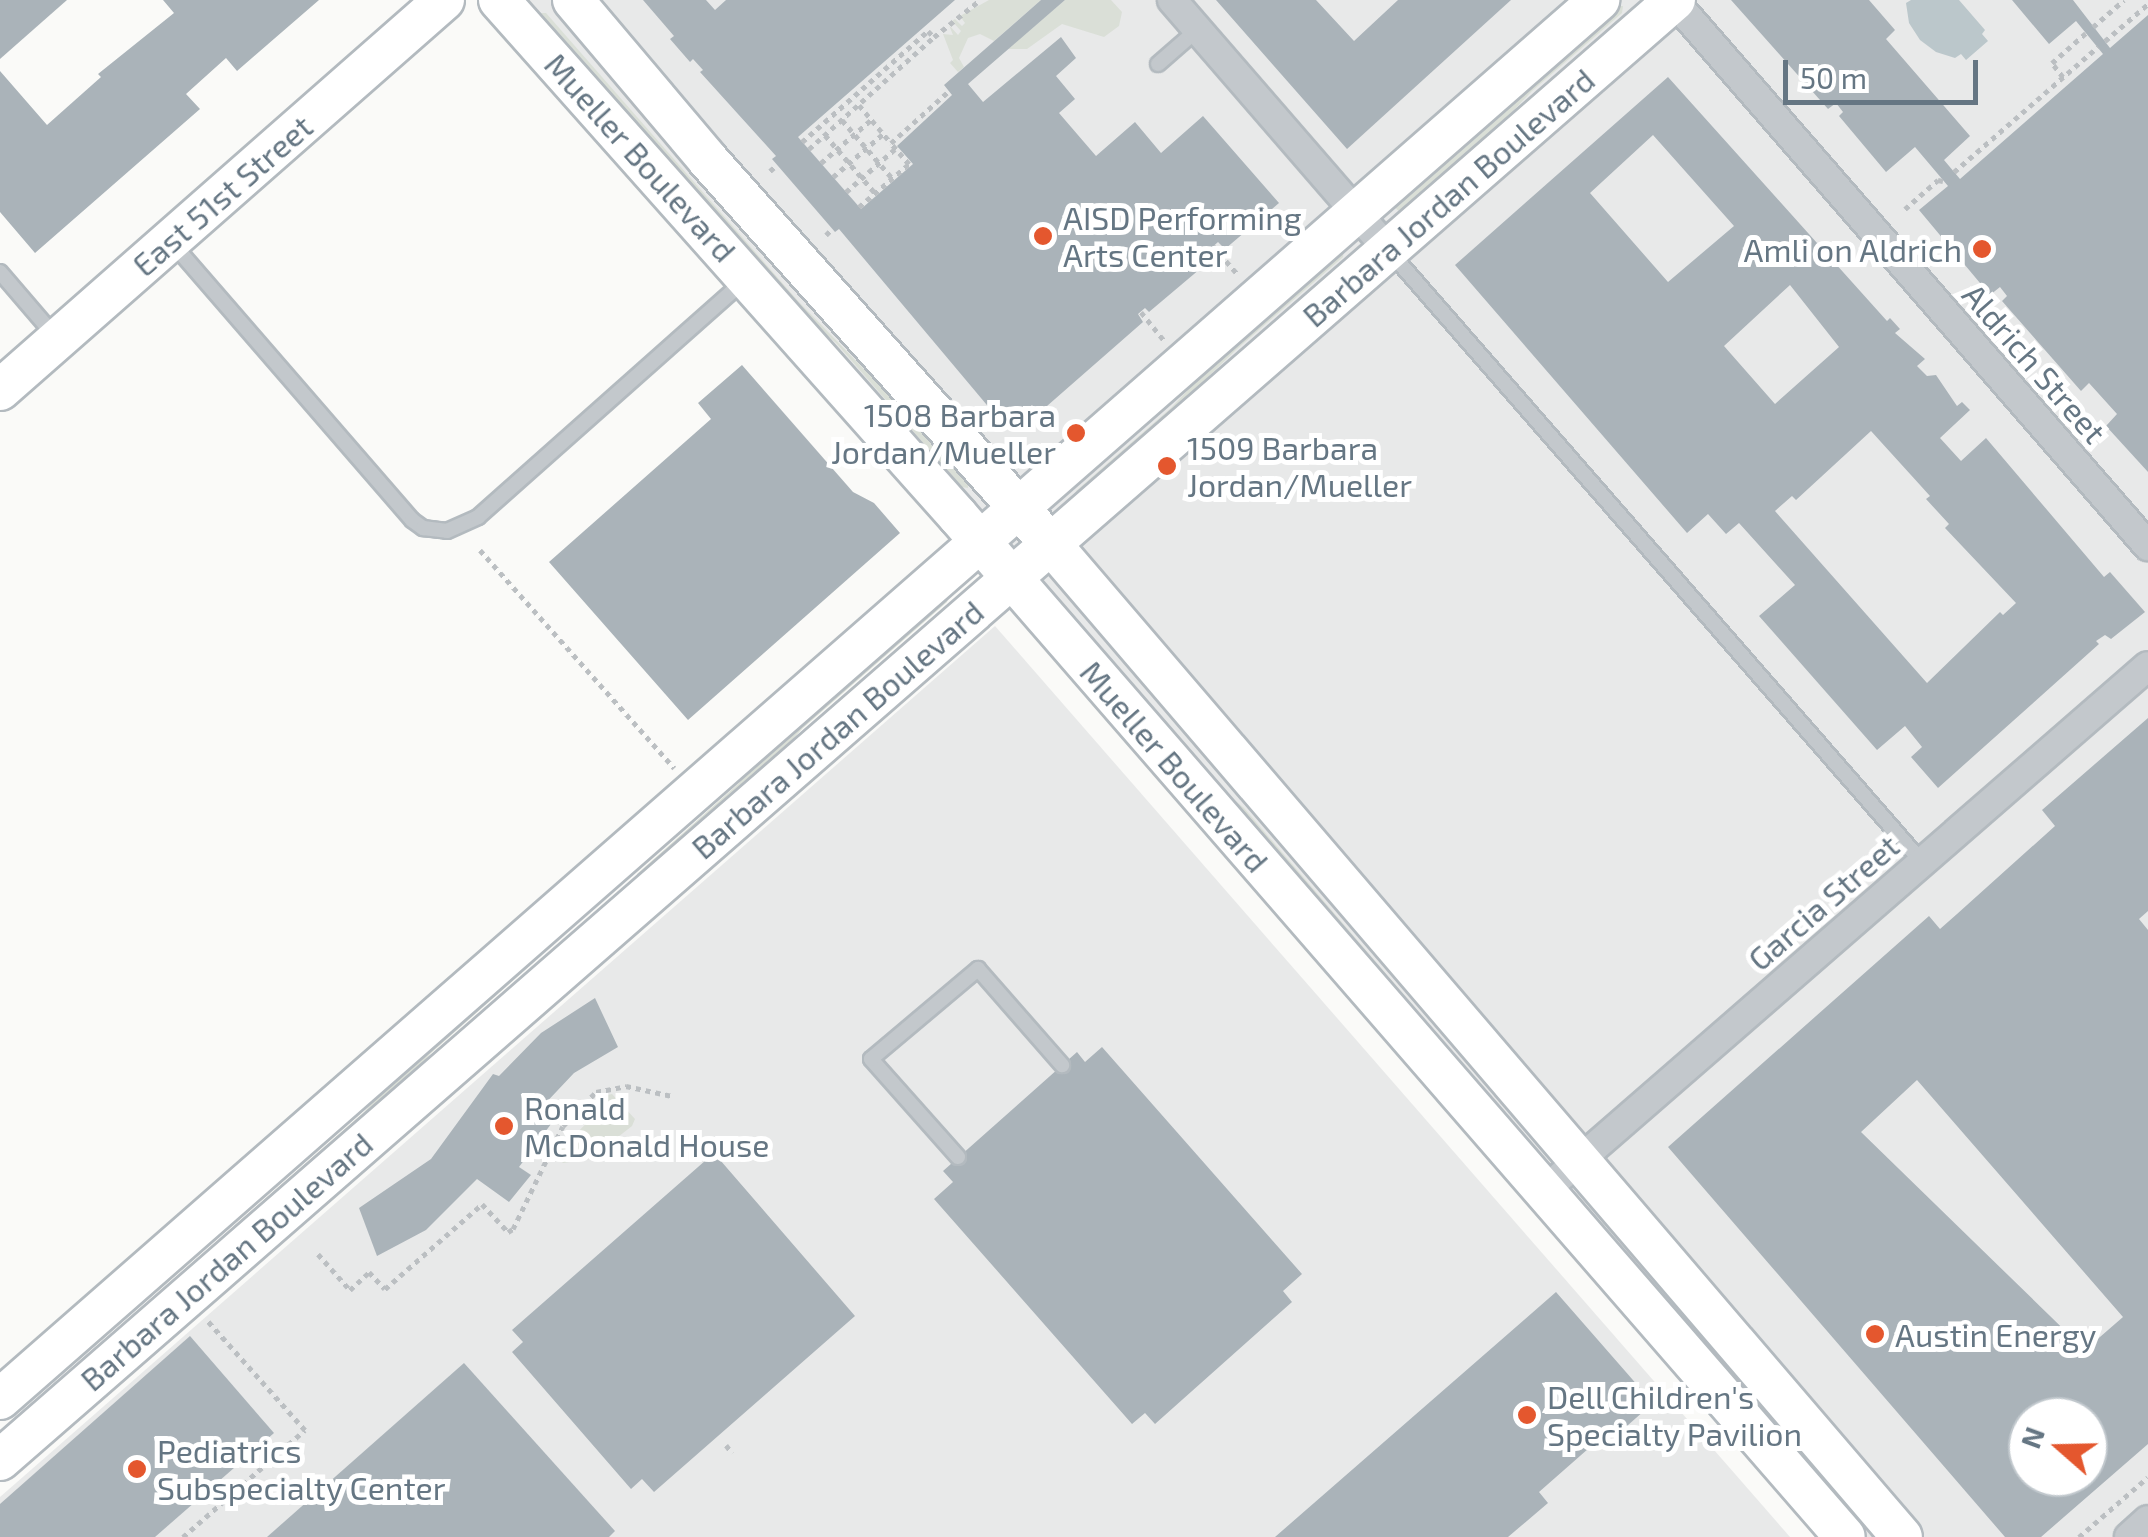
<!DOCTYPE html>
<html>
<head>
<meta charset="utf-8">
<style>
	body { margin:0 }
	#map { position:relative; width:2148px; height:1537px; overflow:hidden; background:#fafaf8; font-family:"Exo 2",sans-serif }
	div>[style] { position:absolute }
	[style*='--x'] { left:calc(var(--x)*1px); top:calc(var(--y)*1px); width:calc(var(--w)*1px); rotate:calc(var(--a)*1deg) }
	.built>* { inset:0; background:#e8e9e9 }
	.green>* { inset:0; background:#dadfd7 }
	.water>* { inset:0; background:#bbc7cb }
	.building>* { inset:0; background:#aab3b9 }
	.path>* { height:5px; margin-top:-2.5px; transform-origin:0; background:repeating-linear-gradient(90deg,#bbbfc2 0 5px,transparent 0 10px) }
	.roads { filter:drop-shadow(2px 0 #b3babf) drop-shadow(-2px 0 #b3babf) drop-shadow(0 2px #b3babf) drop-shadow(0 -2px #b3babf) }
	.lane>* { height:14px; margin:-7px; padding:0 7px; transform-origin:7px; border-radius:7px; background:#c3c8cc }
	.street>* { height:28px; margin:-14px; padding:0 14px; transform-origin:14px; border-radius:14px; background:#c3c8cc }
	.secondary>* { height:40px; margin:-20px; padding:0 20px; transform-origin:20px; border-radius:20px; background:#fff }
	.dots>* { width:28px; height:28px; translate:-50% -50%; box-sizing:border-box; border:5px solid #fff; border-radius:50% }
	span { translate:-50% -50%; white-space:nowrap; text-align:center; line-height:1.15; -webkit-text-stroke:10px #fff; paint-order:stroke }
	.street-label { font-size:32px; color:#657683 }
	.poi-label { font-size:32px; color:#657683 }
	.left { translate:0 -50%; text-align:left }
	.right { translate:-100% -50%; text-align:right }
	.north { position:absolute; left:2008px; top:1397px; width:100px; height:100px; box-sizing:border-box; background:#fff; border:2px solid #c1c8cd; border-radius:50%; rotate:290deg; font-size:28px; font-weight:700; line-height:40px; text-align:center; color:#657683 }
	.north::after { content:''; display:block; margin:auto; width:35px; height:45px; background:#e4572e; clip-path:polygon(50% 0,100% 100%,50% 72%,0 100%) }
	.scale { position:absolute; left:1783px; top:60px; width:195px; height:45px; box-sizing:border-box; border:5px solid #657683; border-top:0; padding-left:12px; font-size:30px; line-height:35px; white-space:nowrap; color:#657683; -webkit-text-stroke:8px #fff; paint-order:stroke }
</style>
</head>
<body>
<div id="map">
	<div class="built">
		<div style="clip-path:polygon(evenodd,511px 0,2148px 0,2148px 1537px,1845px 1537px,511px 0,2028px 1417px,2088px 1417px,2088px 1477px,2028px 1477px,2028px 1417px)"></div>
		<div style="clip-path:polygon(995px 626px,1790px 1537px,0 1537px,0 1497px)"></div>
	</div>
	<div class="green">
		<div style="clip-path:polygon(989px 0,1041px 0,994px 41px,980px 34px,968px 38px,959px 58px,964px 67px,958px 72px,950px 63px,953px 60px,943px 34px,953px 35px,949px 25px,958px 35px,961px 31px,952px 21px,955px 19px,962px 26px,965px 23px,960px 16px)"></div>
		<div style="clip-path:polygon(1065px 0,1111px 0,1122px 12px,1119px 26px,1104px 37px,1062px 24px,1027px 49px,1008px 49px)"></div>
		<div style="clip-path:polygon(1616px 6px,1623px 6px,1622px 13px,1532px 91px,1453px 174px,1401px 214px,1394px 206px)"></div>
		<div style="clip-path:polygon(540px 13px,546px 13px,799px 302px,924px 431px,968px 481px,968px 488px,962px 487px,836px 343px,773px 286px)"></div>
		<div style="clip-path:polygon(1344px 249px,1343px 257px,1237px 349px,1082px 498px,1076px 491px,1171px 408px,1232px 343px)"></div>
		<div style="clip-path:polygon(949px 594px,947px 602px,803px 728px,763px 771px,638px 882px,637px 874px,738px 784px,768px 749px)"></div>
		<div style="clip-path:polygon(1198px 769px,1244px 808px,1435px 1031px,1432px 1031px)"></div>
		<div style="clip-path:polygon(537px 954px,535px 961px,430px 1054px,390px 1099px,235px 1234px,234px 1226px,364px 1112px,424px 1047px)"></div>
		<div style="clip-path:polygon(612px 1094px,635px 1119px,632px 1126px,590px 1159px,563px 1163px,557px 1156px,562px 1139px,577px 1133px,595px 1114px,602px 1096px)"></div>
		<div style="clip-path:polygon(1678px 1313px,1705px 1335px,1808px 1453px,1805px 1456px,1765px 1421px,1673px 1318px)"></div>
	</div>
	<div class="water">
		<div style="clip-path:polygon(1911px 0,1959px 0,1985px 30px,1982px 34px,1988px 41px,1966px 60px,1961px 54px,1955px 58px,1936px 52px,1920px 40px,1909px 23px,1906px 3px)"></div>
	</div>
	<div class="building">
		<div style="clip-path:polygon(0 0,67px 0,0 59px)"></div>
		<div style="clip-path:polygon(163px 0,319px 0,237px 71px,226px 58px,186px 94px,200px 109px,35px 253px,0 212px,0 71px,47px 125px,101px 77px,98px 74px,174px 13px)"></div>
		<div style="clip-path:polygon(643px 0,706px 0,715px 10px,726px 0,955px 0,798px 137px,861px 209px,913px 164px,897px 146px,952px 95px,944px 85px,1041px 0,1065px 0,968px 84px,983px 102px,1061px 37px,1076px 58px,1056px 76px,1075px 99px,1059px 113px,1096px 156px,1135px 122px,1161px 153px,1203px 116px,1279px 203px,1225px 249px,1218px 242px,1207px 252px,1213px 258px,1149px 312px,1145px 308px,1138px 314px,1143px 322px,1039px 413px,1032px 405px,1015px 420px,1011px 416px,1002px 423px,839px 229px,835px 232px,772px 159px,776px 156px,700px 72px,703px 70px,693px 59px,690px 62px,670px 39px,674px 36px)"></div>
		<div style="clip-path:polygon(1216px 0,1316px 0,1354px 41px,1398px 0,1511px 0,1347px 149px)"></div>
		<div style="clip-path:polygon(1731px 0,1869px 0,1895px 30px,1886px 39px,1970px 136px,1944px 160px,1960px 179px,2103px 54px,2076px 21px,2049px 44px,2012px 0,2073px 0,2110px 48px,2148px 15px,2148px 472px,2106px 426px,2117px 414px,2089px 383px,2081px 391px,2002px 301px,2007px 296px,2000px 287px,1990px 295px,1919px 210px,1948px 186px,1915px 147px,1886px 172px,1839px 116px,1843px 112px,1836px 103px,1828px 109px)"></div>
		<div style="clip-path:polygon(evenodd,1668px 77px,1887px 321px,1890px 318px,1900px 329px,1895px 333px,1925px 359px,1917px 366px,1927px 376px,1936px 375px,1957px 406px,1962px 402px,1970px 410px,1940px 438px,1961px 461px,1986px 438px,2104px 577px,2110px 572px,2145px 612px,2111px 639px,2105px 635px,2096px 641px,2099px 644px,1938px 788px,1911px 757px,1922px 747px,1905px 726px,1877px 750px,1759px 616px,1795px 585px,1739px 523px,1726px 534px,1708px 514px,1687px 533px,1455px 265px,1668px 77px,1653px 135px,1734px 226px,1668px 282px,1590px 193px,1653px 135px,1668px 77px,1790px 285px,1839px 347px,1775px 404px,1724px 346px,1790px 285px,1668px 77px,1871px 431px,1930px 496px,1926px 499px,1949px 524px,1945px 528px,2016px 603px,2003px 615px,2000px 612px,1927px 683px,1775px 511px,1792px 496px,1796px 500px,1871px 431px)"></div>
		<div style="clip-path:polygon(742px 365px,853px 492px,874px 503px,900px 533px,688px 720px,549px 562px,711px 419px,698px 403px)"></div>
		<div style="clip-path:polygon(evenodd,2148px 718px,2148px 911px,2139px 919px,2148px 930px,2148px 1444px,2041px 1537px,2005px 1537px,1668px 1147px,1929px 916px,1940px 929px,1957px 914px,2055px 826px,2042px 810px,2148px 718px,1917px 1080px,2123px 1317px,2085px 1350px,1861px 1132px,1917px 1080px,2148px 718px,2028px 1417px,2088px 1417px,2088px 1477px,2028px 1477px,2028px 1417px)"></div>
		<div style="clip-path:polygon(595px 998px,618px 1047px,574px 1073px,540px 1109px,554px 1120px,519px 1167px,531px 1175px,509px 1202px,477px 1179px,426px 1230px,377px 1256px,359px 1208px,431px 1159px,493px 1074px,499px 1076px,541px 1033px)"></div>
		<div style="clip-path:polygon(1102px 1047px,1302px 1274px,1283px 1291px,1292px 1302px,1155px 1424px,1145px 1413px,1132px 1424px,934px 1199px,953px 1182px,943px 1171px,1077px 1052px,1085px 1062px)"></div>
		<div style="clip-path:polygon(714px 1153px,855px 1316px,654px 1492px,642px 1479px,631px 1489px,512px 1352px,523px 1342px,512px 1330px)"></div>
		<div style="clip-path:polygon(1556px 1292px,1653px 1403px,1619px 1433px,1613px 1427px,1539px 1492px,1548px 1503px,1508px 1537px,1275px 1537px)"></div>
		<div style="clip-path:polygon(190px 1336px,274px 1433px,155px 1537px,0 1537px,0 1504px)"></div>
		<div style="clip-path:polygon(464px 1363px,615px 1531px,609px 1537px,267px 1537px)"></div>
	</div>
	<div class="path">
		<div style="--x:2093;--y:27;--w:41;--a:-41.1"></div>
		<div style="--x:2105;--y:41;--w:57;--a:-40.7"></div>
		<div style="--x:2063;--y:77;--w:18;--a:-128"></div>
		<div style="--x:2052;--y:63;--w:45;--a:-41.4"></div>
		<div style="--x:859;--y:105;--w:50;--a:49.9"></div>
		<div style="--x:842;--y:120;--w:77;--a:49.2"></div>
		<div style="--x:825;--y:135;--w:77;--a:49.2"></div>
		<div style="--x:802;--y:142;--w:168;--a:-41.4"></div>
		<div style="--x:928;--y:31;--w:8;--a:45"></div>
		<div style="--x:934;--y:37;--w:59;--a:-38.8"></div>
		<div style="--x:809;--y:149;--w:168;--a:-41.9"></div>
		<div style="--x:821;--y:163;--w:66;--a:-40.7"></div>
		<div style="--x:770;--y:171;--w:9;--a:-41"></div>
		<div style="--x:1954;--y:172;--w:191;--a:-41"></div>
		<div style="--x:833;--y:177;--w:66;--a:-40.7"></div>
		<div style="--x:846;--y:192;--w:65;--a:-41.3"></div>
		<div style="--x:859;--y:207;--w:66;--a:-40.7"></div>
		<div style="--x:909;--y:164;--w:28;--a:-131"></div>
		<div style="--x:891;--y:143;--w:78;--a:-41.9"></div>
		<div style="--x:1905;--y:209;--w:44;--a:-41.3"></div>
		<div style="--x:1938;--y:180;--w:5;--a:11"></div>
		<div style="--x:826;--y:235;--w:8;--a:-45"></div>
		<div style="--x:1213;--y:246;--w:37;--a:49"></div>
		<div style="--x:1141;--y:312;--w:36;--a:51"></div>
		<div style="--x:480;--y:550;--w:292;--a:48.3"></div>
		<div style="--x:318;--y:1254;--w:48;--a:48.4"></div>
		<div style="--x:350;--y:1290;--w:26;--a:-43"></div>
		<div style="--x:369;--y:1272;--w:23;--a:47"></div>
		<div style="--x:385;--y:1289;--w:129;--a:-41.2"></div>
		<div style="--x:482;--y:1204;--w:38;--a:47"></div>
		<div style="--x:508;--y:1232;--w:6;--a:-31"></div>
		<div style="--x:513;--y:1229;--w:114;--a:-64.1"></div>
		<div style="--x:563;--y:1126;--w:47;--a:-45.9"></div>
		<div style="--x:596;--y:1092;--w:31;--a:-11"></div>
		<div style="--x:626;--y:1086;--w:47;--a:12.3"></div>
		<div style="--x:726;--y:1445;--w:10;--a:53"></div>
		<div style="--x:183;--y:1537;--w:162;--a:-41.3"></div>
		<div style="--x:305;--y:1430;--w:147;--a:-131.7"></div>
		<div style="--x:2079;--y:1537;--w:91;--a:-41"></div>
	</div>
	<div class="roads">
		<div class="lane">
			<div style="--x:1158;--y:64;--w:52;--a:-41.1"></div>
			<div style="--x:173;--y:244;--w:365;--a:49.1"></div>
			<div style="--x:412;--y:520;--w:14;--a:36"></div>
			<div style="--x:423;--y:528;--w:24;--a:7"></div>
			<div style="--x:447;--y:531;--w:34;--a:-24"></div>
			<div style="--x:478;--y:517;--w:356;--a:-41.6"></div>
			<div style="--x:1390;--y:252;--w:809;--a:48.91"></div>
			<div style="--x:0;--y:272;--w:83;--a:49.4"></div>
			<div style="--x:958;--y:1157;--w:131;--a:-131.6"></div>
			<div style="--x:871;--y:1059;--w:140;--a:-40.1"></div>
			<div style="--x:978;--y:969;--w:128;--a:48.8"></div>
		</div>
		<div class="street">
			<div style="--x:1172;--y:0;--w:330;--a:49.1"></div>
			<div style="--x:1673;--y:0;--w:724;--a:48.98"></div>
			<div style="--x:1544;--y:1191;--w:800;--a:-41"></div>
			<div style="--x:2129;--y:1537;--w:25;--a:-42"></div>
		</div>
		<div class="secondary">
			<div style="--x:499;--y:0;--w:691;--a:48.35"></div>
			<div style="--x:958;--y:516;--w:1352;--a:49.02"></div>
			<div style="--x:573;--y:0;--w:209;--a:49.8"></div>
			<div style="--x:708;--y:160;--w:513;--a:48.24"></div>
			<div style="--x:1050;--y:543;--w:1309;--a:49.4"></div>
			<div style="--x:0;--y:390;--w:591;--a:-41.3"></div>
			<div style="--x:0;--y:1399;--w:2125;--a:-41.18"></div>
			<div style="--x:0;--y:1460;--w:2222;--a:-41.08"></div>
		</div>
	</div>
	<div class="dots">
		<div style="left:1043px;top:236px;background:#e4572e"></div>
		<div style="left:1982px;top:249px;background:#e4572e"></div>
		<div style="left:1076px;top:433px;background:#e4572e"></div>
		<div style="left:1167px;top:466px;background:#e4572e"></div>
		<div style="left:504px;top:1126px;background:#e4572e"></div>
		<div style="left:1875px;top:1334px;background:#e4572e"></div>
		<div style="left:1527px;top:1415px;background:#e4572e"></div>
		<div style="left:137px;top:1469px;background:#e4572e"></div>
	</div>
	<div class="street-label">
		<span style="left:641px;top:157px;rotate:48deg">Mueller Boulevard</span>
		<span style="left:222px;top:195px;rotate:-41deg">East 51st Street</span>
		<span style="left:1448px;top:197px;rotate:-41deg">Barbara Jordan Boulevard</span>
		<span style="left:2035px;top:363px;rotate:49deg">Aldrich Street</span>
		<span style="left:837px;top:729px;rotate:-41deg">Barbara Jordan Boulevard</span>
		<span style="left:1175px;top:766px;rotate:49deg">Mueller Boulevard</span>
		<span style="left:1823px;top:902px;rotate:-41deg">Garcia Street</span>
		<span style="left:226px;top:1261px;rotate:-41deg">Barbara Jordan Boulevard</span>
	</div>
	<div class="poi-label">
		<span class="left" style="left:1063px;top:236px">AISD Performing<br>Arts Center</span>
		<span class="right" style="left:1962px;top:249px">Amli on Aldrich</span>
		<span class="right" style="left:1056px;top:433px">1508 Barbara<br>Jordan/Mueller</span>
		<span class="left" style="left:1187px;top:466px">1509 Barbara<br>Jordan/Mueller</span>
		<span class="left" style="left:524px;top:1126px">Ronald<br>McDonald House</span>
		<span class="left" style="left:1895px;top:1334px">Austin Energy</span>
		<span class="left" style="left:1547px;top:1415px">Dell Children's<br>Specialty Pavilion</span>
		<span class="left" style="left:157px;top:1469px">Pediatrics<br>Subspecialty Center</span>
	</div>
	<div class="north">N</div>
	<div class="scale">50 m</div>
</div>
</body>
</html>
